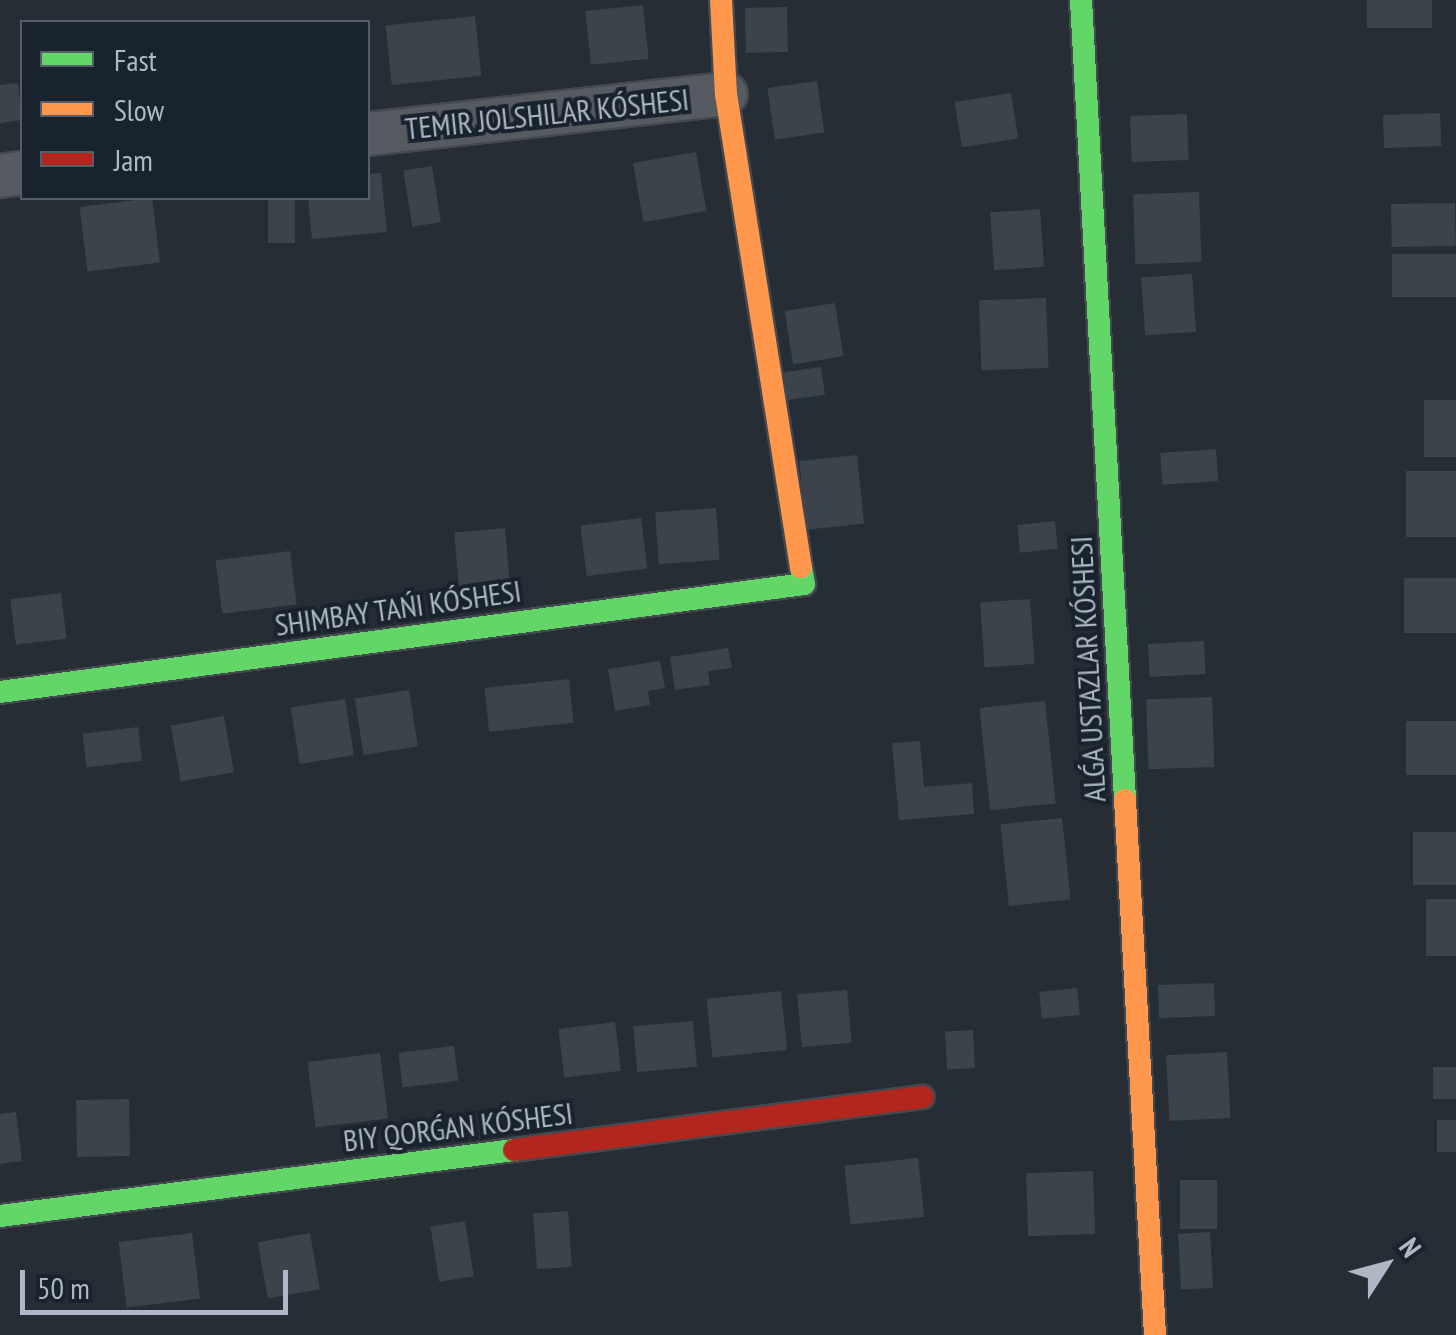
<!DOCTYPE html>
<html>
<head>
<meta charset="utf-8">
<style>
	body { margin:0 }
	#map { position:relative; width:1456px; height:1335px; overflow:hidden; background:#262d34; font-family:"PT Sans Narrow",sans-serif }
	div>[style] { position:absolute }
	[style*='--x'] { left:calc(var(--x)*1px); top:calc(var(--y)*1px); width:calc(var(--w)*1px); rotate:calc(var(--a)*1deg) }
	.building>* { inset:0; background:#3d434a; transform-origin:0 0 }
	.roads { filter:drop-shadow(2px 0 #44494f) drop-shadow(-2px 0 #44494f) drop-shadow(0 2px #44494f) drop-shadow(0 -2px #44494f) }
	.street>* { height:42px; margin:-21px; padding:0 21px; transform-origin:21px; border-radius:21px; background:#565b62 }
	.fast>* { height:22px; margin:-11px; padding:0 11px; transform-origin:11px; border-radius:11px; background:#63d668 }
	.slow>* { height:22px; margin:-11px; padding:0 11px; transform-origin:11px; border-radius:11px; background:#ff974d }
	.jam>* { height:22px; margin:-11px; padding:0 11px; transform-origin:11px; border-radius:11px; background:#b3261e }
	span { translate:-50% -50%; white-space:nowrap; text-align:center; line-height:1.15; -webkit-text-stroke:8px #19232e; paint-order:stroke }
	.street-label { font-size:30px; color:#aeb8c6 }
	.legend { position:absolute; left:20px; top:20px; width:350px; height:180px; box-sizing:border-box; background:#19232e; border:2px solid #555f6b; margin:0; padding:12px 18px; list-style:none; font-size:30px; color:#aeb8c6 }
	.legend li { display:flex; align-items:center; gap:20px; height:50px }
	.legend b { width:50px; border:2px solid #555f6b }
	.north { position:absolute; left:1336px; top:1215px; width:100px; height:100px; -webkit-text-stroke:8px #19232e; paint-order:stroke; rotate:54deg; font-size:28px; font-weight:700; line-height:40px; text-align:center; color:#aeb8c6 }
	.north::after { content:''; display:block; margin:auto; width:35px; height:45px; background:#aeb8c6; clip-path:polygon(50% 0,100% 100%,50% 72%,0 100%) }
	.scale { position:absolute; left:20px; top:1270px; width:268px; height:45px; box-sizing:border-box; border:5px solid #aeb8c6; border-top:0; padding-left:12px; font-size:30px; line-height:35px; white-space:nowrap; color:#aeb8c6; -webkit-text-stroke:8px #19232e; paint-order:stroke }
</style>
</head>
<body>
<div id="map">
	<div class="building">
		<div style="left:1367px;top:0;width:65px;height:28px"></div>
		<div style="left:643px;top:5px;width:54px;height:58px;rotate:84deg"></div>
		<div style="left:787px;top:7px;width:45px;height:42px;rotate:89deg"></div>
		<div style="left:475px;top:16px;width:60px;height:90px;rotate:84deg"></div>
		<div style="left:817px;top:81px;width:52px;height:50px;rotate:82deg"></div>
		<div style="clip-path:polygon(18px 83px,22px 120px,0 123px,0 85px)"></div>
		<div style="left:1011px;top:93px;width:46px;height:57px;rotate:81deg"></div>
		<div style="left:1440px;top:113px;width:33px;height:57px;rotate:88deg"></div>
		<div style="left:1187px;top:114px;width:46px;height:57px;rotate:88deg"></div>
		<div style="left:696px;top:152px;width:60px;height:64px;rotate:80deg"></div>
		<div style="left:432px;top:166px;width:57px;height:29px;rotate:81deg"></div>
		<div style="clip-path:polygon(381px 173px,387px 232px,312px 239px,308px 198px,368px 198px,368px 174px)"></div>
		<div style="left:1199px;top:192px;width:70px;height:66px;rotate:88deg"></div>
		<div style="left:152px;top:198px;width:65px;height:73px;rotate:83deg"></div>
		<div style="left:268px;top:198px;width:27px;height:45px"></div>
		<div style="left:1455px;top:203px;width:43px;height:64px;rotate:89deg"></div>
		<div style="left:1040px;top:209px;width:58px;height:50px;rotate:86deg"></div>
		<div style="left:1456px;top:254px;width:43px;height:64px;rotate:90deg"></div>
		<div style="left:1192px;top:274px;width:58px;height:51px;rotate:86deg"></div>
		<div style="left:1046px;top:298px;width:70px;height:67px;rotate:88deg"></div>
		<div style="left:835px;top:303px;width:54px;height:51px;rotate:81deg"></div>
		<div style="left:821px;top:367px;width:28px;height:38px;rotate:82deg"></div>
		<div style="left:1456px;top:400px;width:57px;height:32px;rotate:90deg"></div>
		<div style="left:1216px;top:449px;width:32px;height:56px;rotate:86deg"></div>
		<div style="left:857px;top:455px;width:69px;height:58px;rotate:84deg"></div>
		<div style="left:1456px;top:471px;width:66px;height:50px;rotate:90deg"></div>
		<div style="left:716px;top:508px;width:52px;height:61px;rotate:86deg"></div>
		<div style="left:641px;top:518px;width:51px;height:61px;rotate:83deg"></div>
		<div style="left:1055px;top:521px;width:28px;height:38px;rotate:84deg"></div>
		<div style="left:505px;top:528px;width:54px;height:51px;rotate:85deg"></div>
		<div style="left:290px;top:551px;width:54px;height:75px;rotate:83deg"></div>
		<div style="left:1456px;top:578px;width:55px;height:52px;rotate:90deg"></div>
		<div style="left:61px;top:593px;width:46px;height:51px;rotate:83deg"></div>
		<div style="left:1030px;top:599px;width:65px;height:50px;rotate:86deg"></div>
		<div style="left:1204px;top:641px;width:33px;height:56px;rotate:87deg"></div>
		<div style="clip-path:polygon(728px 648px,732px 668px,708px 671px,710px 685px,675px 690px,670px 657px)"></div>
		<div style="clip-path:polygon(660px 661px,665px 688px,648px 691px,650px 705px,615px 711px,608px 669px)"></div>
		<div style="left:569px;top:679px;width:44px;height:85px;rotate:84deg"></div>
		<div style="left:409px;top:690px;width:57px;height:55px;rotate:81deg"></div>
		<div style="left:1212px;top:697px;width:70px;height:66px;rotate:88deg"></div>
		<div style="left:345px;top:699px;width:57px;height:55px;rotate:81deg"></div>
		<div style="left:1045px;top:701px;width:103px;height:66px;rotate:84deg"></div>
		<div style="left:224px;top:716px;width:57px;height:54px;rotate:80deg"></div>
		<div style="left:1456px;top:721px;width:54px;height:50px;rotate:90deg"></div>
		<div style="left:138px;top:727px;width:34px;height:56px;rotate:83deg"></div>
		<div style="clip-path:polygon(920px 741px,924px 787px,972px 783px,974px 814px,899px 820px,892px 743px)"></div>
		<div style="left:1062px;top:818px;width:82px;height:62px;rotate:84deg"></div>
		<div style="left:1456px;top:832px;width:53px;height:43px;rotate:90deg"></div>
		<div style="left:1456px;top:899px;width:57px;height:30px;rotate:90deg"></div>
		<div style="left:1214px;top:983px;width:33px;height:56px;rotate:88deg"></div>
		<div style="left:1077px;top:988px;width:27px;height:38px;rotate:84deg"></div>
		<div style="left:847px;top:990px;width:53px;height:50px;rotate:85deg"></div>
		<div style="left:781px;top:991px;width:59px;height:75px;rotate:84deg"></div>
		<div style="left:693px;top:1021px;width:46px;height:60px;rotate:85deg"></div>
		<div style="left:615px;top:1022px;width:49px;height:57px;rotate:83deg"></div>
		<div style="left:973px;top:1030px;width:38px;height:28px;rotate:87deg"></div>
		<div style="left:454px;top:1046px;width:35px;height:56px;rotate:83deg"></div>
		<div style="left:1227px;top:1052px;width:66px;height:61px;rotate:87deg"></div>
		<div style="left:380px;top:1053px;width:66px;height:73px;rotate:83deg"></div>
		<div style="left:1456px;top:1067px;width:32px;height:23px;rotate:90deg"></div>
		<div style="left:129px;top:1099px;width:57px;height:53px;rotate:89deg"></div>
		<div style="clip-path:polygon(16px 1112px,22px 1161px,0 1164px,0 1114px)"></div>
		<div style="left:1456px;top:1120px;width:32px;height:19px;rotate:90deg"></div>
		<div style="left:918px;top:1158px;width:59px;height:74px;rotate:84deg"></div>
		<div style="left:1093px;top:1171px;width:63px;height:67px;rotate:88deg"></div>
		<div style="left:1180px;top:1180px;width:37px;height:49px"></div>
		<div style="left:568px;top:1211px;width:56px;height:35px;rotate:86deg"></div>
		<div style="left:465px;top:1221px;width:56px;height:35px;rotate:81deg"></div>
		<div style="left:1210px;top:1232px;width:56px;height:32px;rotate:87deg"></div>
		<div style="left:192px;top:1233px;width:66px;height:74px;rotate:83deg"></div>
		<div style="left:310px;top:1233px;width:57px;height:53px;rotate:80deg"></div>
	</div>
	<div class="roads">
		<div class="street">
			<div style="--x:368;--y:134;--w:360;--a:-6.4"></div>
			<div style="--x:0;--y:176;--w:22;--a:-8"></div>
		</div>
		<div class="fast">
			<div style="--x:1081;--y:0;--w:801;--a:86.85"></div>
			<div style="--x:0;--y:692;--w:811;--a:-7.65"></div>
			<div style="--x:804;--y:584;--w:17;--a:-100"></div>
			<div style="--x:0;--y:1216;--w:518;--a:-7.32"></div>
		</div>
		<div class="slow">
			<div style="--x:721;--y:0;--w:94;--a:87"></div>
			<div style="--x:726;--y:94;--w:479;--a:81"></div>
			<div style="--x:1125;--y:800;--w:536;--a:86.79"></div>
		</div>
		<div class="jam">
			<div style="--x:514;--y:1150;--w:412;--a:-7.4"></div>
		</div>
	</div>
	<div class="street-label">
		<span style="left:547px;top:114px;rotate:-6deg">TEMIR JOLSHILAR KÓSHESI</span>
		<span style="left:398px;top:608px;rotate:-8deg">SHIMBAY TAŃI KÓSHESI</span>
		<span style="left:1088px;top:669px;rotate:-93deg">ALǴA USTAZLAR KÓSHESI</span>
		<span style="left:458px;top:1127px;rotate:-7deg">BIY QORǴAN KÓSHESI</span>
	</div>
	<ul class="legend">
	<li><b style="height:12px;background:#63d668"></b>Fast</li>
	<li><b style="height:12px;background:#ff974d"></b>Slow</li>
	<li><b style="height:12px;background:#b3261e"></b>Jam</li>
	</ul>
	<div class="north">N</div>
	<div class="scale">50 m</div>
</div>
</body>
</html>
